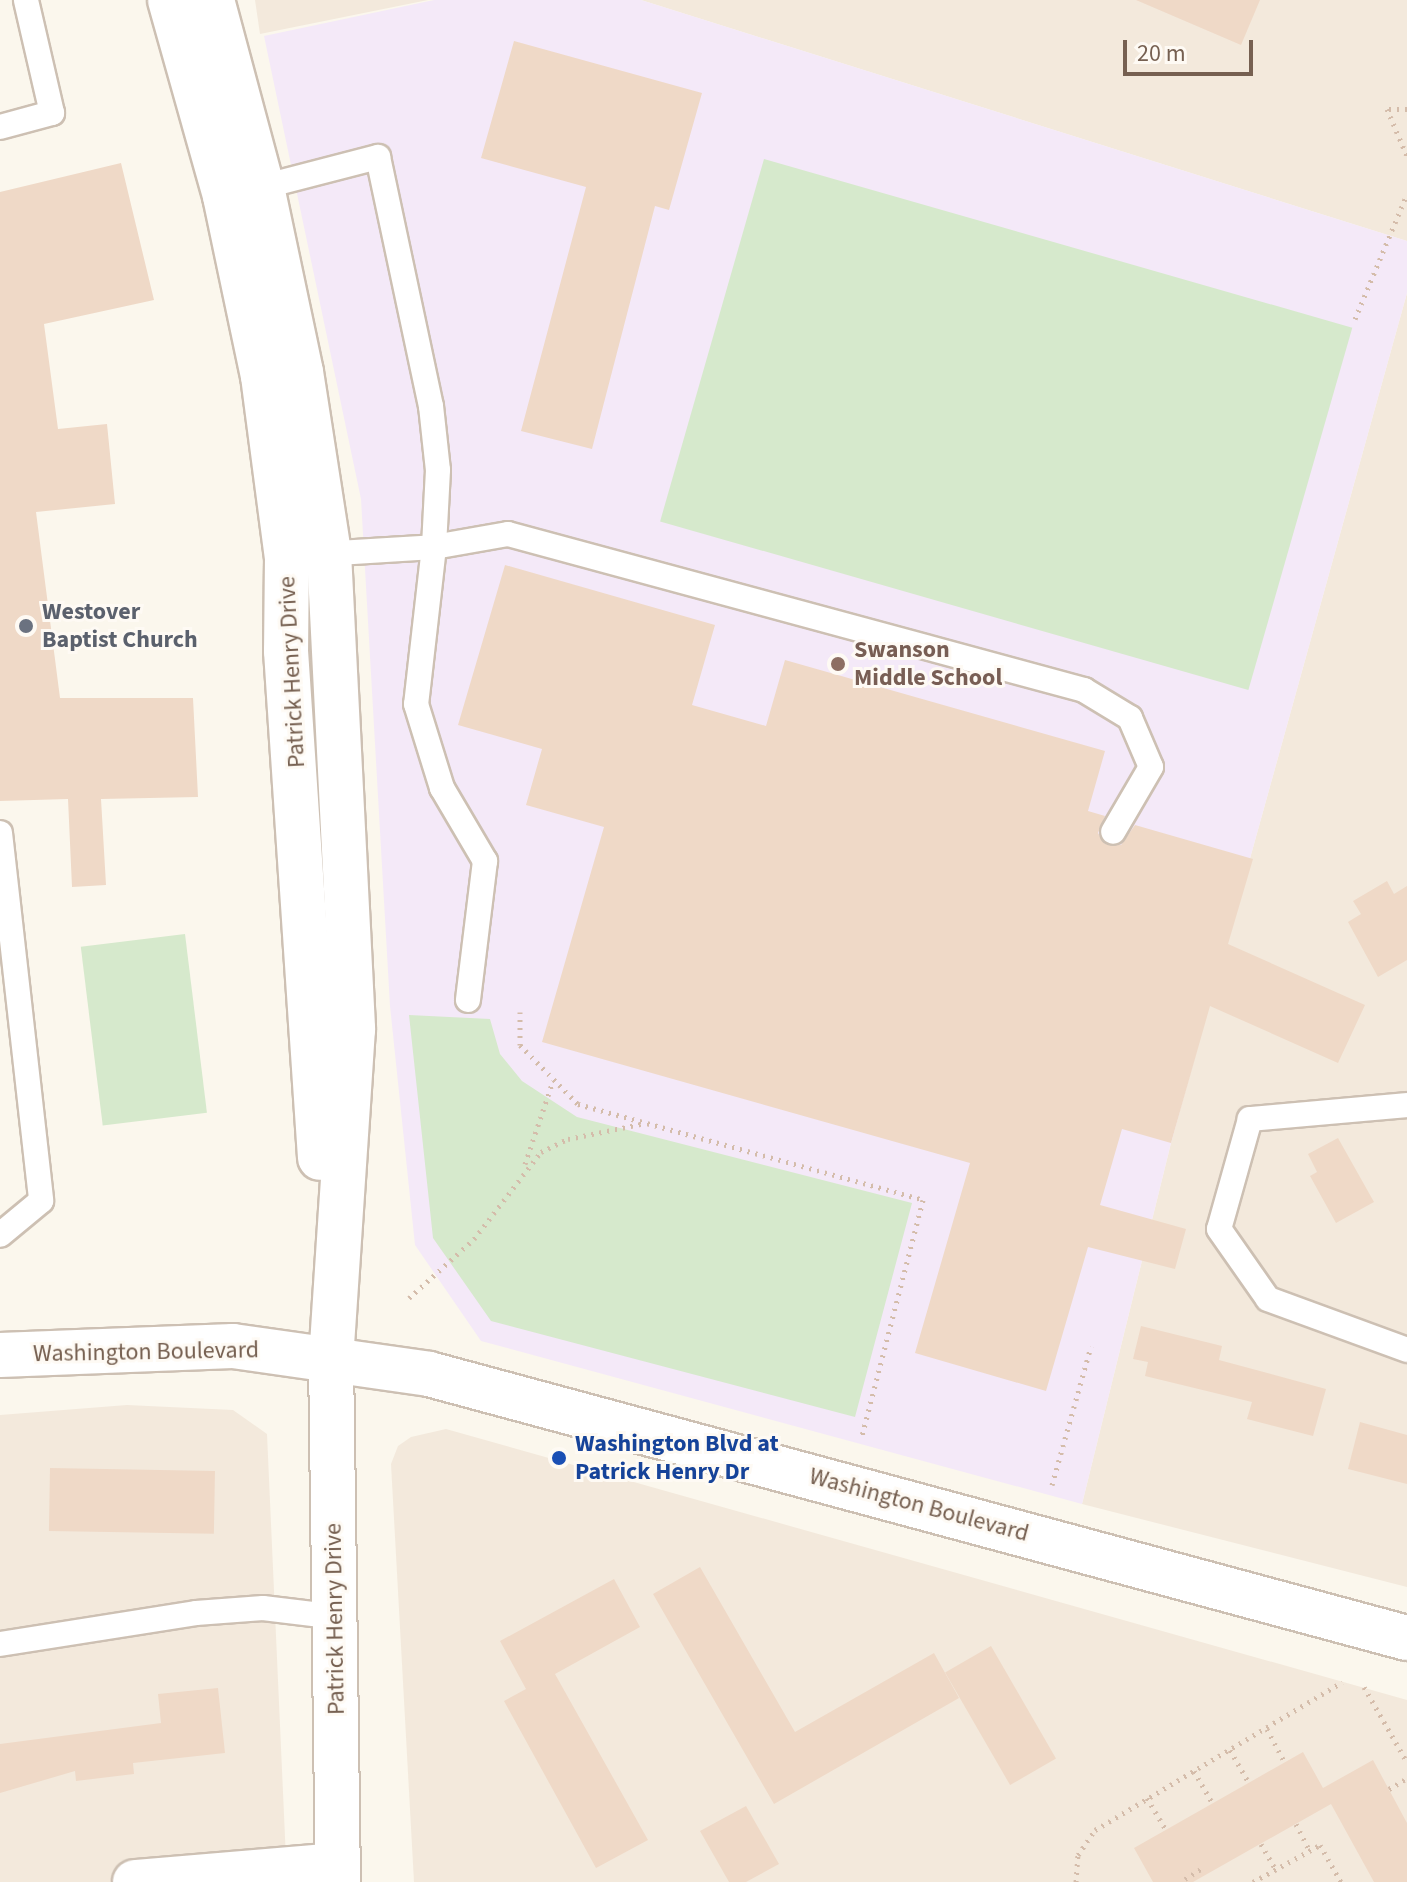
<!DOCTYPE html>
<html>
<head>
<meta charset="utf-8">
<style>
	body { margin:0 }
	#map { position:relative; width:1407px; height:1882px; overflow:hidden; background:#fbf7ed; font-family:"Source Sans 3",sans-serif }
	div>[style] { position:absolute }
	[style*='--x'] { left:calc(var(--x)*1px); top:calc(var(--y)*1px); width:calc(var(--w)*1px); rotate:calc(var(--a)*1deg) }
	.residential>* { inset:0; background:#f3e9dc }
	.education>* { inset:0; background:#f4e9f8 }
	.green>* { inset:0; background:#d6e9cc; transform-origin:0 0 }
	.building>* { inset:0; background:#efd9c7; transform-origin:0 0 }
	.path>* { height:5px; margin-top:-2.5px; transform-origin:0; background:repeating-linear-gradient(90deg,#d4bcaa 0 2px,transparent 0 8px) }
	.roads { filter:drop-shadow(2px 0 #cdc0b3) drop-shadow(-2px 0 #cdc0b3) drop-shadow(0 2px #cdc0b3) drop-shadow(0 -2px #cdc0b3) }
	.lane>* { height:24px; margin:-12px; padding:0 12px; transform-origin:12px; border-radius:12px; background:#fff }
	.street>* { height:44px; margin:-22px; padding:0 22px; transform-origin:22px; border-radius:22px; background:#fff }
	.secondary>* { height:44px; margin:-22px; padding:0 22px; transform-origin:22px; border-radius:22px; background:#fff }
	.dots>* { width:22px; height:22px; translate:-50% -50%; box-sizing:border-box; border:4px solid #fefaf4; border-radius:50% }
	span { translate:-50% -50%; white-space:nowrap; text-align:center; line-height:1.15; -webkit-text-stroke:6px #fefaf4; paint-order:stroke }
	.worship-label { font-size:24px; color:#5b616d; font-weight:700 }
	.left { translate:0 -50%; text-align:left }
	.education-label { font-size:24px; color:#785e54; font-weight:700 }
	.street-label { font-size:24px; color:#766051 }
	.transit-label { font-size:24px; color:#164399; font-weight:700 }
	.scale { position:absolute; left:1123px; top:40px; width:130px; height:36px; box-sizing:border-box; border:4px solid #766051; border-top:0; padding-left:10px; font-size:24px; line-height:28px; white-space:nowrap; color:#766051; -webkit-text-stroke:6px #fefaf4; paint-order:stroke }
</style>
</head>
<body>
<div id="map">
	<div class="residential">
		<div style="clip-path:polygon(255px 0,428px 0,260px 34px)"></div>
		<div style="clip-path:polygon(641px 0,1407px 0,1407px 241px)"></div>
		<div style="clip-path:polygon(1407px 293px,1407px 1587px,1082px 1504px,1171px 1143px)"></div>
		<div style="clip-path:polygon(127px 1405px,233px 1410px,267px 1434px,287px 1882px,0 1882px,0 1415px)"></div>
		<div style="clip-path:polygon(446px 1429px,1407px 1700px,1407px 1882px,414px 1882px,391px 1464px,398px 1446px,411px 1437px)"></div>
	</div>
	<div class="education">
		<div style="clip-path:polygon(434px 0,641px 0,1407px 241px,1407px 293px,1171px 1143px,1082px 1504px,481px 1341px,415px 1245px,390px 1006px,361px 499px,264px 36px)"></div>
	</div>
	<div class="green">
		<div style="left:764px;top:159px;width:612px;height:377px;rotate:16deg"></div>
		<div style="left:185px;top:934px;width:180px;height:105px;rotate:83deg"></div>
		<div style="clip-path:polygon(409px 1015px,490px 1019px,500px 1054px,522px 1081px,577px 1117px,912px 1203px,855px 1417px,491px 1321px,433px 1238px)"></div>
	</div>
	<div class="building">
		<div style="clip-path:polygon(1136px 0,1260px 0,1241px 45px)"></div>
		<div style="clip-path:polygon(514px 41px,702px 93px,669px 210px,655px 206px,592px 449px,521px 431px,586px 187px,481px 158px)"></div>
		<div style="clip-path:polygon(121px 163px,154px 300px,44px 324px,58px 429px,107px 424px,115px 504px,36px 512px,60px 698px,193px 698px,198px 797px,101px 799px,106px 885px,72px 887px,68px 799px,0 801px,0 192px)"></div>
		<div style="clip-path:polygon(505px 565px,715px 625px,692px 705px,766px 726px,785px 660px,1105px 751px,1088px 811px,1105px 816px,1098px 833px,1105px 844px,1121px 845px,1135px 825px,1253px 859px,1228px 944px,1365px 1005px,1338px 1063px,1210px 1006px,1171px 1143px,1122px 1129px,1100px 1205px,1186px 1229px,1175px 1269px,1088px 1247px,1046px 1391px,915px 1353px,970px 1163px,542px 1042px,604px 827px,526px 805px,542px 749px,458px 725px)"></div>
		<div style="clip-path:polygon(1387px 881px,1394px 894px,1407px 886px,1407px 960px,1378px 977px,1348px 922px,1361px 914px,1353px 901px)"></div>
		<div style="clip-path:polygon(1338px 1138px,1374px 1202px,1336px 1223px,1310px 1176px,1317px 1172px,1308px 1154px)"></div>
		<div style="clip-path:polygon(1141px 1326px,1222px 1346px,1219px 1360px,1326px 1389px,1313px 1436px,1247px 1419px,1252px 1402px,1145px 1376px,1148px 1362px,1133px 1359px)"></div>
		<div style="clip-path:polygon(1360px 1422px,1407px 1435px,1407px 1484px,1348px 1469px)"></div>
		<div style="left:50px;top:1468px;width:165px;height:63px;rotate:1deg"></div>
		<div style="clip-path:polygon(700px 1567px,795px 1732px,934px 1653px,959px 1698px,774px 1804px,653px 1594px)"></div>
		<div style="clip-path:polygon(614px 1579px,640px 1627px,555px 1674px,648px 1840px,596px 1868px,504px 1701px,526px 1689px,500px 1641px)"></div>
		<div style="left:991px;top:1646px;width:130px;height:53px;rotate:60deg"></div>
		<div style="clip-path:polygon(218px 1688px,225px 1753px,133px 1763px,134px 1774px,76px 1781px,75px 1771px,0 1793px,0 1744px,161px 1723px,158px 1694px)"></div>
		<div style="clip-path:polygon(1303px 1752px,1323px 1788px,1373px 1760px,1407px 1823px,1407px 1882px,1374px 1882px,1331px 1804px,1193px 1882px,1153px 1882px,1134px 1848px)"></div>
		<div style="clip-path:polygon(746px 1806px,779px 1864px,746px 1882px,729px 1882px,700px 1831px)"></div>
	</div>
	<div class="path">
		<div style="--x:1407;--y:109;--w:20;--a:180"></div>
		<div style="--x:1387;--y:109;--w:51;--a:66.9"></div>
		<div style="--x:1355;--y:319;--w:135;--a:-67.4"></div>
		<div style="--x:520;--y:1012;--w:33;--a:90"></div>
		<div style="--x:520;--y:1045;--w:83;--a:45.5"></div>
		<div style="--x:578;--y:1104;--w:358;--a:15.5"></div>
		<div style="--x:923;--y:1200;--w:244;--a:104.5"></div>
		<div style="--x:525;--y:1164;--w:88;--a:-71.4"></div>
		<div style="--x:409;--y:1298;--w:88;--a:-42.2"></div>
		<div style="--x:474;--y:1239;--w:110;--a:-52.4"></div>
		<div style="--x:541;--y:1152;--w:30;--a:-26"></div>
		<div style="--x:568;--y:1139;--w:75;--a:-11.6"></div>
		<div style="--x:1052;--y:1485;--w:144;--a:-74.3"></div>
		<div style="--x:1364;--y:1687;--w:86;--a:60.2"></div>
		<div style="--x:1267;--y:1729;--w:38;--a:62"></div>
		<div style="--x:1230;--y:1750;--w:38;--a:60"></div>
		<div style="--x:1194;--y:1771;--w:38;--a:60"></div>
		<div style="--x:1389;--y:1789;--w:21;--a:-31"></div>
		<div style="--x:1147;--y:1798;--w:37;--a:59"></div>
		<div style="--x:1296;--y:1824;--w:30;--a:63"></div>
		<div style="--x:1261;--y:1844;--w:30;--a:60"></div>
		<div style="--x:1185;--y:1879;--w:19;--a:-32"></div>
		<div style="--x:1076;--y:1882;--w:27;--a:-86"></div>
		<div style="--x:1078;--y:1855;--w:30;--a:-56"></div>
		<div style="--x:1095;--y:1830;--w:288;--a:-30.9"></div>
		<div style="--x:1253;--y:1882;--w:77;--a:-28.9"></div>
		<div style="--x:1320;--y:1845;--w:43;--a:60.4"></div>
	</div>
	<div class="roads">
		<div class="lane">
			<div style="--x:0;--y:127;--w:54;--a:-15.1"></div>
			<div style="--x:52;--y:113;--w:116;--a:-103"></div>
			<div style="--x:262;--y:187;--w:120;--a:-14.5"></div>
			<div style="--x:378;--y:157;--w:255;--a:78"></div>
			<div style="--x:431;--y:406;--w:64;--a:83.8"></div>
			<div style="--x:438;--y:470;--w:77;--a:93"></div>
			<div style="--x:434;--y:547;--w:75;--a:-10"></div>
			<div style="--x:508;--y:534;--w:597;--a:15.15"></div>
			<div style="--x:1084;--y:690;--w:54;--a:31.3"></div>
			<div style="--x:1130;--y:718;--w:53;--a:66.8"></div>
			<div style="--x:1151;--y:767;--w:75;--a:120.3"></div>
			<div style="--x:321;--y:554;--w:113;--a:-3.5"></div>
			<div style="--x:434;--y:547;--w:158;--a:96.5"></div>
			<div style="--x:416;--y:704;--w:88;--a:72.8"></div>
			<div style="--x:442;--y:788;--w:85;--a:59.5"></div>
			<div style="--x:485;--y:861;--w:140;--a:97"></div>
			<div style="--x:0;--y:833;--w:370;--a:83.6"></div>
			<div style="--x:41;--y:1201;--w:53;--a:140.3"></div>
			<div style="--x:1407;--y:1105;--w:158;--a:174.9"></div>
			<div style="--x:1250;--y:1119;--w:114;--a:105.7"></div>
			<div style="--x:1219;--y:1229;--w:85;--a:55"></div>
			<div style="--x:1268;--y:1299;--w:148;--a:20.1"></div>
			<div style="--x:0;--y:1644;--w:198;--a:-9"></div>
			<div style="--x:196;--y:1613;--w:67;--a:-4.3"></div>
			<div style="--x:263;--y:1608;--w:75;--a:6.9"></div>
		</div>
		<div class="street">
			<div style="--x:135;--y:1882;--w:203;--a:-4.8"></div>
		</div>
		<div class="secondary">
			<div style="--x:170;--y:0;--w:204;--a:74.3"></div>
			<div style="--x:225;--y:196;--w:184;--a:78.1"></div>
			<div style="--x:263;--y:376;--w:184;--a:82.5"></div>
			<div style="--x:287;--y:558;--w:93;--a:90.6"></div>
			<div style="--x:286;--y:651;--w:508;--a:86.16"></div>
			<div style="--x:212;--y:0;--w:194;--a:75"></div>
			<div style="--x:262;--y:187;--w:189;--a:78.1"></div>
			<div style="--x:301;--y:372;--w:183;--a:81.2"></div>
			<div style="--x:329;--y:553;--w:477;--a:87.1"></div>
			<div style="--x:353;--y:1029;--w:328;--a:93.8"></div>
			<div style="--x:331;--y:1356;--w:526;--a:89.24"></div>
			<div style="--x:0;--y:1355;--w:233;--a:-2.2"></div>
			<div style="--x:233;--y:1346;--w:198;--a:8.1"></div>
			<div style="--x:429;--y:1374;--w:1013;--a:15.11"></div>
		</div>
	</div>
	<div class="dots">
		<div style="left:26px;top:626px;background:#6b7280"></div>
		<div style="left:838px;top:664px;background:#8d6e63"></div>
		<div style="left:559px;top:1458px;background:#1a4fb4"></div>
	</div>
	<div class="worship-label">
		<span class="left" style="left:42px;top:626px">Westover<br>Baptist Church</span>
	</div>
	<div class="education-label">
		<span class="left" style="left:854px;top:664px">Swanson<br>Middle School</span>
	</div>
	<div class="street-label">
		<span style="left:292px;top:672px;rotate:-93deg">Patrick Henry Drive</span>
		<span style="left:146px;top:1352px;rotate:-1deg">Washington Boulevard</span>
		<span style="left:919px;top:1505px;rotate:15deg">Washington Boulevard</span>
		<span style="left:335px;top:1619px;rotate:-91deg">Patrick Henry Drive</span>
	</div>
	<div class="transit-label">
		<span class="left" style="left:575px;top:1458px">Washington Blvd at<br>Patrick Henry Dr</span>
	</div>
	<div class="scale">20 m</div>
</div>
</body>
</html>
